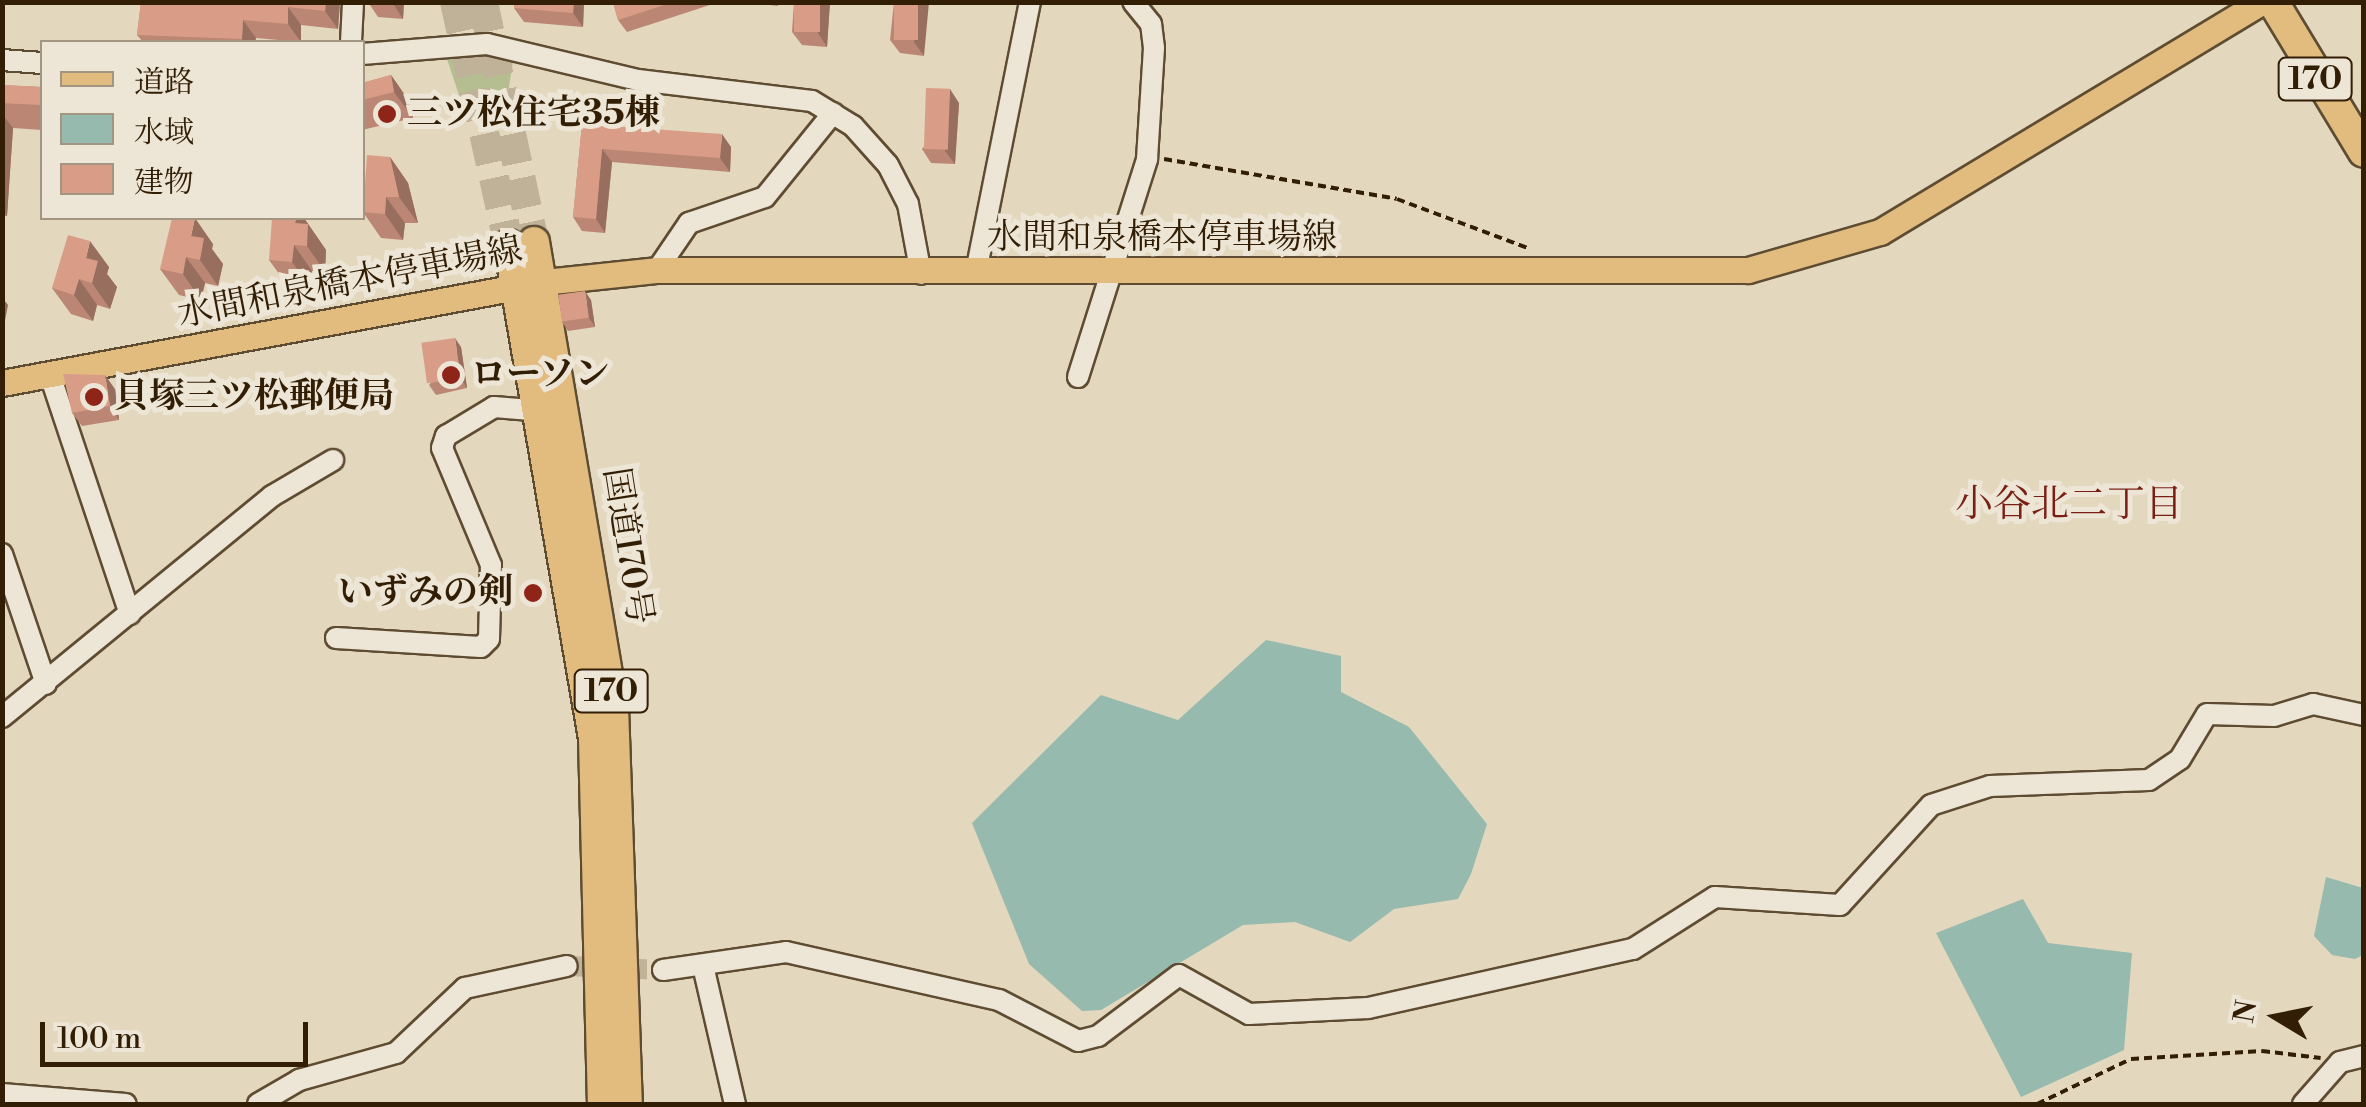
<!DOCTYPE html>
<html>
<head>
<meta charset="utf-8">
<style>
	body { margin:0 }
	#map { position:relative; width:2366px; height:1107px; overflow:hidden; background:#e3d7be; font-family:"Libre Bodoni","Noto Serif JP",serif }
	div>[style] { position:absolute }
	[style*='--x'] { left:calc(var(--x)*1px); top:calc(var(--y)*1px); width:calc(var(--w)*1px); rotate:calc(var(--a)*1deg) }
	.green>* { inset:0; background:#b4be91 }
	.water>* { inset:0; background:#96baad }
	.minor-tunnel>* { height:20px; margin-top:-10px; transform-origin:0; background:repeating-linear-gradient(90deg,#c0b299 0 20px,transparent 0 30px) }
	.highway-tunnel>* { height:30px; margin-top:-15px; transform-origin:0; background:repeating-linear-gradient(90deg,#c0b299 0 30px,transparent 0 45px) }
	.path>* { height:4px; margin-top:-2px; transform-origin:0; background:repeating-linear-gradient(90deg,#321e04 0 8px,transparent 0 13px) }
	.roads { filter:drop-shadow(2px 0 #5e4c32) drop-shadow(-2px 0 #5e4c32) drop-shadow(0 2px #5e4c32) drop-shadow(0 -2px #5e4c32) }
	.minor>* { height:20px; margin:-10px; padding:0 10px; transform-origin:10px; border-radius:10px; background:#ede5d5 }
	.major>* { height:25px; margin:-12.5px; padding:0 12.5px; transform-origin:12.5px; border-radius:12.5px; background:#e2bc7f }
	.highway>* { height:30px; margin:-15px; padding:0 15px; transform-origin:15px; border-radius:15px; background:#e2bc7f }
	.wall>* { inset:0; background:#bb8774 }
	.shaded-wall>* { inset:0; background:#986e5e }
	.building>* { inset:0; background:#d99d87; transform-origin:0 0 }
	.dots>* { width:28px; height:28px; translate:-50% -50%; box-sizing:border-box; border:5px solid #ede5d5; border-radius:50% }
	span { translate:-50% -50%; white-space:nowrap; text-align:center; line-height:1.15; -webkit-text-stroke:10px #ede5d5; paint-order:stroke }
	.shield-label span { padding:2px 8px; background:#ede5d5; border:2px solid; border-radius:8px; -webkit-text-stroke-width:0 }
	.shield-label { font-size:32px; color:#321e04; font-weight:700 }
	.poi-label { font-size:35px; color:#321e04; font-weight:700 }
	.left { translate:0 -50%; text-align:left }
	.right { translate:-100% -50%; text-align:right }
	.street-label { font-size:35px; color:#321e04 }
	.neighbourhood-label { font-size:38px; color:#7a1f14 }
	.frame { position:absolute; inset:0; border:5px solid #321e04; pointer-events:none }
	.legend { position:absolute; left:40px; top:40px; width:325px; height:180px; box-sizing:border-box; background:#ede5d5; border:2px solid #a29581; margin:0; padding:12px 18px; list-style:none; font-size:30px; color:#321e04 }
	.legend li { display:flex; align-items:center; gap:20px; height:50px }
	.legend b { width:50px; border:2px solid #a29581 }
	.north { position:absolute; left:2226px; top:967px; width:100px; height:100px; -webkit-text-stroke:8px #ede5d5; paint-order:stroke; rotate:280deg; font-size:28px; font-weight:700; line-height:40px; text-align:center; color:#321e04 }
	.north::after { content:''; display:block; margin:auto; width:35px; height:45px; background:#321e04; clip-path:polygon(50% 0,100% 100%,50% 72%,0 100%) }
	.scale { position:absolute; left:40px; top:1022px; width:268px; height:45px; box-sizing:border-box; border:5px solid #321e04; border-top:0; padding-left:12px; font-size:30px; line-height:35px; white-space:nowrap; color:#321e04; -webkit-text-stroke:8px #ede5d5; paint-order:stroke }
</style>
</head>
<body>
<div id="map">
	<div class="green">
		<div style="clip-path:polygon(445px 53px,513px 61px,506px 105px,465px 113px)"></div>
	</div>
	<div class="water">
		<div style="clip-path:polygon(1266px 640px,1341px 656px,1341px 692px,1409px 727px,1487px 824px,1471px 874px,1458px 899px,1394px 909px,1350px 942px,1295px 922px,1243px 925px,1101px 1010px,1082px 1011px,1029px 964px,972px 823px,1101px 695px,1178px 720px)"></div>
		<div style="clip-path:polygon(2326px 877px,2363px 888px,2363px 955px,2355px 959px,2332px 955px,2314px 936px)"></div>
		<div style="clip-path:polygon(2023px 899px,2048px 943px,2132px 953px,2124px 1050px,2021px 1097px,1936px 933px)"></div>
	</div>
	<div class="minor-tunnel">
		<div style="--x:567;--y:966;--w:96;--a:2.4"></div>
	</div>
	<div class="highway-tunnel">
		<div style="--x:455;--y:2;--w:249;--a:77.5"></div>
		<div style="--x:483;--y:2;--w:245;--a:78"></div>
	</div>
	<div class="path">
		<div style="--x:1164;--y:159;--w:236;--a:9.7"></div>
		<div style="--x:1397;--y:199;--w:142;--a:20.6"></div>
		<div style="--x:2037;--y:1104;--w:104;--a:-25.6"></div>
		<div style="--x:2131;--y:1059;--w:131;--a:-3.5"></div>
		<div style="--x:2262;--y:1051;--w:59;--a:6.8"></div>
	</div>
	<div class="roads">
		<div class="minor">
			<div style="--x:351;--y:42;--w:40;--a:-87.1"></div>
			<div style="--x:362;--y:54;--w:125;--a:-4.6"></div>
			<div style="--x:487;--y:44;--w:155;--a:13.4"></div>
			<div style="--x:638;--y:80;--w:175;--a:6.9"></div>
			<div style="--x:812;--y:101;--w:48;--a:31.4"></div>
			<div style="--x:853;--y:126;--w:52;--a:48.1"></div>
			<div style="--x:888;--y:165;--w:44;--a:62.9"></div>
			<div style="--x:908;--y:204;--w:71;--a:79.5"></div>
			<div style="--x:2;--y:60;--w:40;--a:4.3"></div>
			<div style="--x:657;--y:270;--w:57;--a:-55.8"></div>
			<div style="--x:689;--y:223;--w:80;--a:-18.9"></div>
			<div style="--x:765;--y:197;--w:108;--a:-51"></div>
			<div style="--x:976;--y:272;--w:275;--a:-78.7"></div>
			<div style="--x:50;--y:375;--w:252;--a:71.5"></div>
			<div style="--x:1078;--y:377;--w:229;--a:-72.4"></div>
			<div style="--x:1147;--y:159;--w:111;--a:-86.4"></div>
			<div style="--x:1154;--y:48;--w:24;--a:-97"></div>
			<div style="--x:1151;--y:24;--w:28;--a:-129"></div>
			<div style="--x:2;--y:554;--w:137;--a:71.3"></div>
			<div style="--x:336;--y:638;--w:145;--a:3.6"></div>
			<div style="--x:481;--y:647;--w:11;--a:-45"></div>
			<div style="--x:489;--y:639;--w:74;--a:-88.5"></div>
			<div style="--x:491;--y:565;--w:127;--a:-112.7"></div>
			<div style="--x:442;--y:448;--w:13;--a:-72"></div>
			<div style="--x:446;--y:436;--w:56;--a:-31.1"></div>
			<div style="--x:494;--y:407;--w:49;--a:4.7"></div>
			<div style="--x:2;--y:717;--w:349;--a:-39.3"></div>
			<div style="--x:272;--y:496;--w:71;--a:-30.5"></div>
			<div style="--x:663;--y:970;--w:124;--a:-8.3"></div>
			<div style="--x:786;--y:952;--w:218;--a:12.7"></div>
			<div style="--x:999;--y:1000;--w:89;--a:27.4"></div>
			<div style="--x:1078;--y:1041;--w:21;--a:-14"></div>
			<div style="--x:1098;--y:1036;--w:101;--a:-37"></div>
			<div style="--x:1179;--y:975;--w:80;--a:29.1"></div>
			<div style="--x:1249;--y:1014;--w:119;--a:-2.9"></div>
			<div style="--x:1368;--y:1008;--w:271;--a:-12.6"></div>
			<div style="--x:1633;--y:949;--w:97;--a:-32.4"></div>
			<div style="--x:1715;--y:897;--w:125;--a:3.7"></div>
			<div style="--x:1840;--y:905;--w:135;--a:-47.7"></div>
			<div style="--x:1931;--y:805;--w:62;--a:-17.9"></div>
			<div style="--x:1990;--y:786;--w:159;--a:-2.2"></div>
			<div style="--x:2149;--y:780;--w:37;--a:-34"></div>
			<div style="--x:2180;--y:759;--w:52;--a:-59"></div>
			<div style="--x:2207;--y:714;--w:67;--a:1.7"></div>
			<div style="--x:2274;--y:716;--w:41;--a:-17.1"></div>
			<div style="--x:2313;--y:704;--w:52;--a:12.2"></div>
			<div style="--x:704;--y:970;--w:138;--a:77"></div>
			<div style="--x:2;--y:1094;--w:124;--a:4.6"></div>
			<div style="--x:258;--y:1104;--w:48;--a:-30.3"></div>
			<div style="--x:299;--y:1080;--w:101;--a:-15.6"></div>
			<div style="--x:396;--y:1053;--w:95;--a:-43.3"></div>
			<div style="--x:465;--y:988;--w:104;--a:-12.2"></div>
			<div style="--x:2303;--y:1104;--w:56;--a:-48.6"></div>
			<div style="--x:2340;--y:1062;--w:25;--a:-14"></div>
		</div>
		<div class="major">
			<div style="--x:2;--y:383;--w:550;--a:-10.57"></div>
			<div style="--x:543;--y:282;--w:115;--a:-6"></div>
			<div style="--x:657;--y:270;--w:1091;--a:0"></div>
			<div style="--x:1748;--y:270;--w:137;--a:-16.1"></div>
			<div style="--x:1880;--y:232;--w:446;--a:-31.1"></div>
		</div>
		<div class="highway">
			<div style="--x:2273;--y:2;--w:175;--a:58.8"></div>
			<div style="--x:534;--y:242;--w:472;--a:80.4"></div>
			<div style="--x:613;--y:707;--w:397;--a:88"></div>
			<div style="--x:509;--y:245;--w:500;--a:80.22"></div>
			<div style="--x:594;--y:738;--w:366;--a:88.6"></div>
		</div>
	</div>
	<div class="wall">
		<div style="clip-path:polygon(141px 2px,340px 2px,338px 29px,301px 25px,301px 42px,256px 38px,255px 42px,143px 42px,137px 35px)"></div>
		<div style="clip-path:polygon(368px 2px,404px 2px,403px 19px,378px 17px)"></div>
		<div style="clip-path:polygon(514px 2px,584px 2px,583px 27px,524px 22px,514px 8px)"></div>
		<div style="clip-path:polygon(613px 2px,719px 2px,627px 32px,618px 20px)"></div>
		<div style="clip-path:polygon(744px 2px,778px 2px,778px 6px)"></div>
		<div style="clip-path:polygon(794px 2px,830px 2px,827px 47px,802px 45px,792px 32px)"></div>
		<div style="clip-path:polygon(894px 2px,924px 56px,900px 53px,890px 40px)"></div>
		<div style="clip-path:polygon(391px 75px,409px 101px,413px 118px,362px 130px,362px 83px)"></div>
		<div style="clip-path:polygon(2px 85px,42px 87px,42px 130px,13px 128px,7px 216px,2px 216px)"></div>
		<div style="clip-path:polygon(959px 103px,955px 164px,931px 163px,922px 149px)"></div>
		<div style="clip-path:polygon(582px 124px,731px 147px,730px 172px,612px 162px,605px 233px,582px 231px,573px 217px)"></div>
		<div style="clip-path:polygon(390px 157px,408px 183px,418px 223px,405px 223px,403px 240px,381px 238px,363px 212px)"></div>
		<div style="clip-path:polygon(304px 218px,326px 250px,325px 272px,312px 271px,311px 288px,288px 286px,269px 260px)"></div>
		<div style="clip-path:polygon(213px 244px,212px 249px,223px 264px,218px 286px,205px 283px,201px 300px,179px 295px,160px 269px)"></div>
		<div style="clip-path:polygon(109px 267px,107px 274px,117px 287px,110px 309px,97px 305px,93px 321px,71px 314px,52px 288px)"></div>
		<div style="clip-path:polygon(591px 300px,595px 327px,568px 331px,562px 322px)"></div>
		<div style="clip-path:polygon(461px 347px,467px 388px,436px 395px,429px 385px)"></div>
		<div style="clip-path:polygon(115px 389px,119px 420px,82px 426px,72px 413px)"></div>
	</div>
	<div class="shaded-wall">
		<div style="clip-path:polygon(326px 2px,340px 2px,338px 29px,325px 11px)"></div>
		<div style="clip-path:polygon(392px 2px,404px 2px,403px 19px)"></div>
		<div style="clip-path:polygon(574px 2px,584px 2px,583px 27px,573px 13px)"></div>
		<div style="clip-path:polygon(820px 2px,830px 2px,827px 47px,818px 33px)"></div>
		<div style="clip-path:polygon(918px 2px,929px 2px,924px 56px,914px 42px)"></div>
		<div style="clip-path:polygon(288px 7px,301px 25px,301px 42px,288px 24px)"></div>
		<div style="clip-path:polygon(243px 20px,256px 38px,255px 42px,244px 42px,242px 39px)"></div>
		<div style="clip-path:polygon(391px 75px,409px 101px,413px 118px,394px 92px)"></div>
		<div style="clip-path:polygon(950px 89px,959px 103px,955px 164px,945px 151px)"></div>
		<div style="clip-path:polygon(2px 114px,13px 128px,7px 216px,2px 210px)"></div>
		<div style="clip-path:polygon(722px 134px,731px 147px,730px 172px,720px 158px)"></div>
		<div style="clip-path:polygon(602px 149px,612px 162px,605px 233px,596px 219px)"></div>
		<div style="clip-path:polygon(390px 157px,408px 183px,418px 223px,399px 197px)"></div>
		<div style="clip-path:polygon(386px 197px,405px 223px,403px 240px,385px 214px)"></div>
		<div style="clip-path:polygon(195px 218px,213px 244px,212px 249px,223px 264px,218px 286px,200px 260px,191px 236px)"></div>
		<div style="clip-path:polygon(296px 218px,304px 218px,326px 250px,325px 272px,307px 246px,295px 223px)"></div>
		<div style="clip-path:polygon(90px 241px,109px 267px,107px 274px,117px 287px,110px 309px,92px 283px,86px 258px)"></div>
		<div style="clip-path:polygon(294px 245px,312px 271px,311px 288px,292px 262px)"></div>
		<div style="clip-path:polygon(186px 257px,205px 283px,201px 300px,183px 274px)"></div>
		<div style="clip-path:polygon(79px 279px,97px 305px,93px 321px,74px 295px)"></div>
		<div style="clip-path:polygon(585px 291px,591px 300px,595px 327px,589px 318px)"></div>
		<div style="clip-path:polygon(2px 297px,8px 305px,4px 326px,2px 324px)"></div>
		<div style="clip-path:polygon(455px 338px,461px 347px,467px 388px,461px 379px)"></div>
		<div style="clip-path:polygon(105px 375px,115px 389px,119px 420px,110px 406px)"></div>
	</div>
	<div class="building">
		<div style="clip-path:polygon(141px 2px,326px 2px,325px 11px,288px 7px,288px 24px,243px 20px,242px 39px,137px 35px)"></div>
		<div style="clip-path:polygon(514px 2px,574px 2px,573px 13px,514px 8px)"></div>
		<div style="clip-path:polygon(613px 2px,673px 2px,618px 20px)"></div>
		<div style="left:794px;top:2px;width:26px;height:30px"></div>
		<div style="left:894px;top:2px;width:24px;height:38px"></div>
		<div style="clip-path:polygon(391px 75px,394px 92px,362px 100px,362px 83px)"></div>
		<div style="left:2px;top:85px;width:40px;height:18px;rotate:3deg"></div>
		<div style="left:926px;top:88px;width:24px;height:61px;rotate:2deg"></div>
		<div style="clip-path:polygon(582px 124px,722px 134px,720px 158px,602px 149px,596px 219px,573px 217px)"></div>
		<div style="clip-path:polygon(367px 155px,390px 157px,399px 197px,386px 197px,385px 214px,363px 212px)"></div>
		<div style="clip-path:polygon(172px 218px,195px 218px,191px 236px,204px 238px,200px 260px,186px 257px,183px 274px,160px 269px)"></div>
		<div style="clip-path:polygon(272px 218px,296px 218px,295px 223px,308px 224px,307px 246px,294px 245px,292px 262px,269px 260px)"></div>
		<div style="clip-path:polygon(68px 235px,90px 241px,86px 258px,98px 261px,92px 283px,79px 279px,74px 295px,52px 288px)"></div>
		<div style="left:585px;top:291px;width:27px;height:27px;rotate:82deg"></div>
		<div style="left:455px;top:338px;width:41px;height:34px;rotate:82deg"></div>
		<div style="clip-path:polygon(63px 374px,105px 375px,110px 406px,72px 413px)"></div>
	</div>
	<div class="dots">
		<div style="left:387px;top:114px;background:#8f2418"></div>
		<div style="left:451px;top:375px;background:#8f2418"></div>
		<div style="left:94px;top:397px;background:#8f2418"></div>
		<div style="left:533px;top:593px;background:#8f2418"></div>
	</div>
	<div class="shield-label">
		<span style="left:2315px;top:79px">170</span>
		<span style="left:611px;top:691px">170</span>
	</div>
	<div class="poi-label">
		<span class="left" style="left:407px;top:114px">三ツ松住宅35棟</span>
		<span class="left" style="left:471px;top:375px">ローソン</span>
		<span class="left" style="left:114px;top:397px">貝塚三ツ松郵便局</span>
		<span class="right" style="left:513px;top:593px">いずみの剣</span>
	</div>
	<div class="street-label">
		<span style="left:1162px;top:238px">水間和泉橋本停車場線</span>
		<span style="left:350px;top:283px;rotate:-11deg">水間和泉橋本停車場線</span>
		<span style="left:627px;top:546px;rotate:81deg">国道170号</span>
	</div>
	<div class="neighbourhood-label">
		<span style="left:2069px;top:505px">小谷北二丁目</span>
	</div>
	<div class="frame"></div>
	<ul class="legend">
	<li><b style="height:12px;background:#e2bc7f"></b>道路</li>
	<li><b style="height:28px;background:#96baad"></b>水域</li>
	<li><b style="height:28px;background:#d99d87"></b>建物</li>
	</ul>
	<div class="north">N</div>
	<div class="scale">100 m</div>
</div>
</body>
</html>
